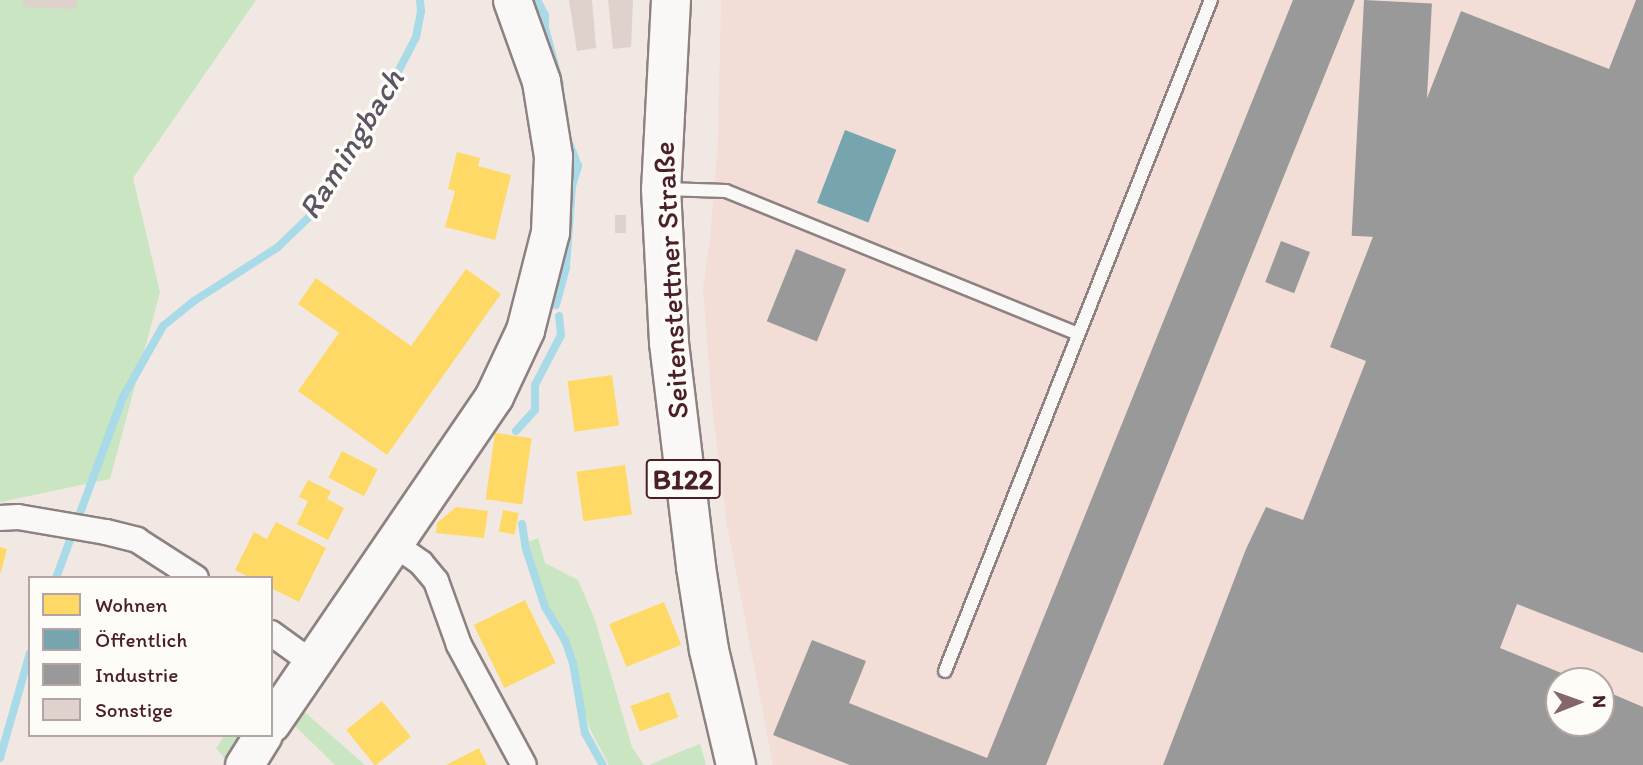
<!DOCTYPE html>
<html>
<head>
<meta charset="utf-8">
<style>
	body { margin:0 }
	#map { position:relative; width:1643px; height:765px; overflow:hidden; background:#f1e8e3; font-family:Itim,sans-serif }
	div>[style] { position:absolute }
	[style*='--x'] { left:calc(var(--x)*1px); top:calc(var(--y)*1px); width:calc(var(--w)*1px); rotate:calc(var(--a)*1deg) }
	.built>* { inset:0; background:#f2ded6 }
	.green>* { inset:0; background:#cae5c1 }
	.homes>* { inset:0; background:#ffd966; transform-origin:0 0 }
	.public>* { inset:0; background:#76a5af; transform-origin:0 0 }
	.industry>* { inset:0; background:#999; transform-origin:0 0 }
	.stream>* { height:8px; margin:-4px; padding:0 4px; transform-origin:4px; border-radius:4px; background:#a9dae8 }
	.building>* { inset:0; background:#dfd1cb; transform-origin:0 0 }
	.roads { filter:drop-shadow(2px 0 #8d8181) drop-shadow(-2px 0 #8d8181) drop-shadow(0 2px #8d8181) drop-shadow(0 -2px #8d8181) }
	.service>* { height:12px; margin:-6px; padding:0 6px; transform-origin:6px; border-radius:6px; background:#faf8f6 }
	.minor>* { height:24px; margin:-12px; padding:0 12px; transform-origin:12px; border-radius:12px; background:#faf8f6 }
	.secondary>* { height:37px; margin:-18.5px; padding:0 18.5px; transform-origin:18.5px; border-radius:18.5px; background:#faf8f6 }
	.primary>* { height:38px; margin:-19px; padding:0 19px; transform-origin:19px; border-radius:19px; background:#faf8f6 }
	span { translate:-50% -50%; white-space:nowrap; text-align:center; line-height:1.15; -webkit-text-stroke:7px #fdfcf7; paint-order:stroke }
	.shield-label span { padding:2px 5px; background:#fdfcf7; border:2px solid; border-radius:5px; -webkit-text-stroke-width:0 }
	.shield-label { font-size:28px; color:#4a1f2b; font-weight:700 }
	.street-label { font-size:30px; color:#4a1f2b }
	.water-label { font-size:32px; color:#5d5564; font-style:italic }
	.legend { position:absolute; left:28px; top:576px; width:245px; height:161px; box-sizing:border-box; background:#fdfcf7; border:2px solid #b5a4a5; margin:0; padding:9px 12px; list-style:none; font-size:21px; color:#4a1f2b }
	.legend li { display:flex; align-items:center; gap:14px; height:35px }
	.legend b { width:35px; border:2px solid #b5a4a5 }
	.north { position:absolute; left:1545px; top:667px; width:70px; height:70px; box-sizing:border-box; background:#fdfcf7; border:2px solid #b5a4a5; border-radius:50%; rotate:89deg; font-size:19px; font-weight:700; line-height:28px; text-align:center; color:#4a1f2b }
	.north::after { content:''; display:block; margin:auto; width:24px; height:32px; background:#84656b; clip-path:polygon(50% 0,100% 100%,50% 72%,0 100%) }
</style>
</head>
<body>
<div id="map">
	<div class="built">
		<div style="clip-path:polygon(evenodd,721px 0,1643px 0,1643px 765px,773px 765px,727px 525px,712px 407px,703px 289px,710px 239px,718px 141px,721px 0,1559px 681px,1601px 681px,1601px 723px,1559px 723px,1559px 681px)"></div>
	</div>
	<div class="green">
		<div style="clip-path:polygon(0 0,256px 0,133px 178px,160px 292px,110px 479px,0 502px)"></div>
		<div style="clip-path:polygon(538px 538px,545px 563px,578px 580px,595px 620px,632px 747px,644px 765px,609px 765px,590px 729px,566px 652px,537px 592px,521px 545px)"></div>
		<div style="clip-path:polygon(300px 708px,365px 765px,335px 765px,291px 722px)"></div>
		<div style="clip-path:polygon(225px 735px,242px 735px,226px 760px,216px 748px)"></div>
		<div style="clip-path:polygon(700px 744px,706px 765px,649px 765px,687px 749px)"></div>
	</div>
	<div class="homes">
		<div style="clip-path:polygon(457px 152px,480px 158px,478px 166px,511px 175px,495px 240px,445px 227px,455px 191px,448px 189px)"></div>
		<div style="clip-path:polygon(466px 269px,501px 294px,387px 455px,298px 391px,339px 333px,298px 304px,316px 278px,411px 346px)"></div>
		<div style="left:612px;top:375px;width:51px;height:45px;rotate:82deg"></div>
		<div style="left:495px;top:433px;width:37px;height:67px;rotate:8deg"></div>
		<div style="left:342px;top:451px;width:40px;height:30px;rotate:27deg"></div>
		<div style="left:625px;top:465px;width:50px;height:49px;rotate:82deg"></div>
		<div style="clip-path:polygon(308px 480px,331px 491px,327px 499px,344px 508px,328px 540px,297px 524px,308px 501px,299px 497px)"></div>
		<div style="clip-path:polygon(456px 507px,488px 511px,484px 538px,436px 533px,437px 523px)"></div>
		<div style="left:503px;top:510px;width:16px;height:22px;rotate:11deg"></div>
		<div style="clip-path:polygon(276px 522px,326px 548px,299px 602px,271px 588px,271px 578px,250px 578px,235px 570px,254px 532px,267px 539px)"></div>
		<div style="clip-path:polygon(0 547px,7px 549px,1px 572px,0 572px)"></div>
		<div style="left:525px;top:600px;width:70px;height:57px;rotate:64deg"></div>
		<div style="left:664px;top:602px;width:46px;height:59px;rotate:68deg"></div>
		<div style="left:669px;top:692px;width:27px;height:41px;rotate:70deg"></div>
		<div style="left:382px;top:701px;width:46px;height:46px;rotate:51deg"></div>
		<div style="clip-path:polygon(479px 748px,487px 765px,446px 765px)"></div>
	</div>
	<div class="public">
		<div style="left:845px;top:130px;width:55px;height:78px;rotate:21deg"></div>
	</div>
	<div class="industry">
		<div style="clip-path:polygon(1293px 0,1355px 0,1046px 765px,850px 765px,773px 735px,812px 640px,866px 661px,849px 703px,987px 758px)"></div>
		<div style="left:1364px;top:0;width:68px;height:236px;rotate:3deg"></div>
		<div style="clip-path:polygon(1636px 0,1643px 0,1643px 653px,1517px 604px,1500px 648px,1581px 681px,1559px 681px,1559px 723px,1601px 723px,1601px 689px,1643px 707px,1643px 765px,1163px 765px,1246px 549px,1266px 507px,1303px 520px,1366px 361px,1330px 347px,1461px 11px,1609px 69px)"></div>
		<div style="left:1281px;top:241px;width:31px;height:44px;rotate:21deg"></div>
		<div style="left:796px;top:249px;width:54px;height:78px;rotate:22deg"></div>
	</div>
	<div class="stream">
		<div style="--x:537;--y:0;--w:17;--a:62"></div>
		<div style="--x:545;--y:15;--w:13;--a:90"></div>
		<div style="--x:545;--y:28;--w:58;--a:75"></div>
		<div style="--x:556;--y:305;--w:39;--a:-75"></div>
		<div style="--x:566;--y:267;--w:81;--a:-85.8"></div>
		<div style="--x:572;--y:186;--w:21;--a:-73"></div>
		<div style="--x:578;--y:166;--w:30;--a:-111"></div>
		<div style="--x:567;--y:138;--w:34;--a:-97"></div>
		<div style="--x:516;--y:431;--w:28;--a:-48"></div>
		<div style="--x:535;--y:410;--w:25;--a:-90"></div>
		<div style="--x:535;--y:385;--w:56;--a:-62.5"></div>
		<div style="--x:561;--y:335;--w:19;--a:-96"></div>
		<div style="--x:522;--y:524;--w:25;--a:81"></div>
		<div style="--x:526;--y:549;--w:61;--a:71.9"></div>
		<div style="--x:545;--y:607;--w:39;--a:59"></div>
		<div style="--x:565;--y:640;--w:24;--a:71"></div>
		<div style="--x:573;--y:663;--w:71;--a:80.3"></div>
		<div style="--x:585;--y:733;--w:37;--a:61"></div>
		<div style="--x:56;--y:578;--w:193;--a:-69.7"></div>
		<div style="--x:123;--y:397;--w:81;--a:-60.6"></div>
		<div style="--x:163;--y:326;--w:40;--a:-39"></div>
		<div style="--x:194;--y:301;--w:100;--a:-32.7"></div>
		<div style="--x:278;--y:247;--w:43;--a:-44.1"></div>
		<div style="--x:309;--y:217;--w:114;--a:-56.4"></div>
		<div style="--x:372;--y:122;--w:96;--a:-62.6"></div>
		<div style="--x:416;--y:37;--w:26;--a:-79"></div>
		<div style="--x:421;--y:11;--w:11;--a:-95"></div>
		<div style="--x:0;--y:758;--w:109;--a:-74.1"></div>
	</div>
	<div class="building">
		<div style="clip-path:polygon(23px 0,77px 0,76px 9px,23px 7px)"></div>
		<div style="clip-path:polygon(569px 0,592px 0,596px 48px,577px 51px)"></div>
		<div style="clip-path:polygon(608px 0,633px 0,631px 47px,613px 49px)"></div>
		<div style="left:615px;top:215px;width:11px;height:18px"></div>
	</div>
	<div class="roads">
		<div class="service">
			<div style="--x:665;--y:189;--w:61;--a:1.9"></div>
			<div style="--x:726;--y:191;--w:380;--a:22.1"></div>
			<div style="--x:945;--y:671;--w:722;--a:-68.38"></div>
		</div>
		<div class="minor">
			<div style="--x:0;--y:518;--w:18;--a:-3"></div>
			<div style="--x:18;--y:517;--w:89;--a:9.7"></div>
			<div style="--x:106;--y:532;--w:32;--a:14"></div>
			<div style="--x:137;--y:540;--w:70;--a:32.8"></div>
			<div style="--x:394;--y:544;--w:33;--a:35"></div>
			<div style="--x:421;--y:563;--w:23;--a:50"></div>
			<div style="--x:436;--y:581;--w:68;--a:70.2"></div>
			<div style="--x:459;--y:645;--w:136;--a:61.6"></div>
			<div style="--x:271;--y:633;--w:49;--a:35.9"></div>
		</div>
		<div class="secondary">
			<div style="--x:271;--y:723;--w:396;--a:-55.7"></div>
			<div style="--x:494;--y:396;--w:73;--a:-64.8"></div>
			<div style="--x:525;--y:330;--w:101;--a:-75.7"></div>
			<div style="--x:550;--y:232;--w:76;--a:-87.7"></div>
			<div style="--x:553;--y:156;--w:76;--a:-99.1"></div>
			<div style="--x:541;--y:81;--w:86;--a:-109.7"></div>
			<div style="--x:244;--y:765;--w:36;--a:-58"></div>
		</div>
		<div class="primary">
			<div style="--x:671;--y:0;--w:189;--a:93"></div>
			<div style="--x:661;--y:189;--w:154;--a:87"></div>
			<div style="--x:669;--y:343;--w:226;--a:83.1"></div>
			<div style="--x:696;--y:567;--w:84;--a:81.1"></div>
			<div style="--x:709;--y:650;--w:118;--a:76.8"></div>
		</div>
	</div>
	<div class="shield-label">
		<span style="left:683px;top:479px">B122</span>
	</div>
	<div class="street-label">
		<span style="left:671px;top:280px;rotate:-93deg">Seitenstettner Straße</span>
	</div>
	<div class="water-label">
		<span style="left:351px;top:144px;rotate:-58deg">Ramingbach</span>
	</div>
	<ul class="legend">
	<li><b style="height:19px;background:#ffd966"></b>Wohnen</li>
	<li><b style="height:19px;background:#76a5af"></b>Öffentlich</li>
	<li><b style="height:19px;background:#999"></b>Industrie</li>
	<li><b style="height:19px;background:#dfd1cb"></b>Sonstige</li>
	</ul>
	<div class="north">N</div>
</div>
</body>
</html>
